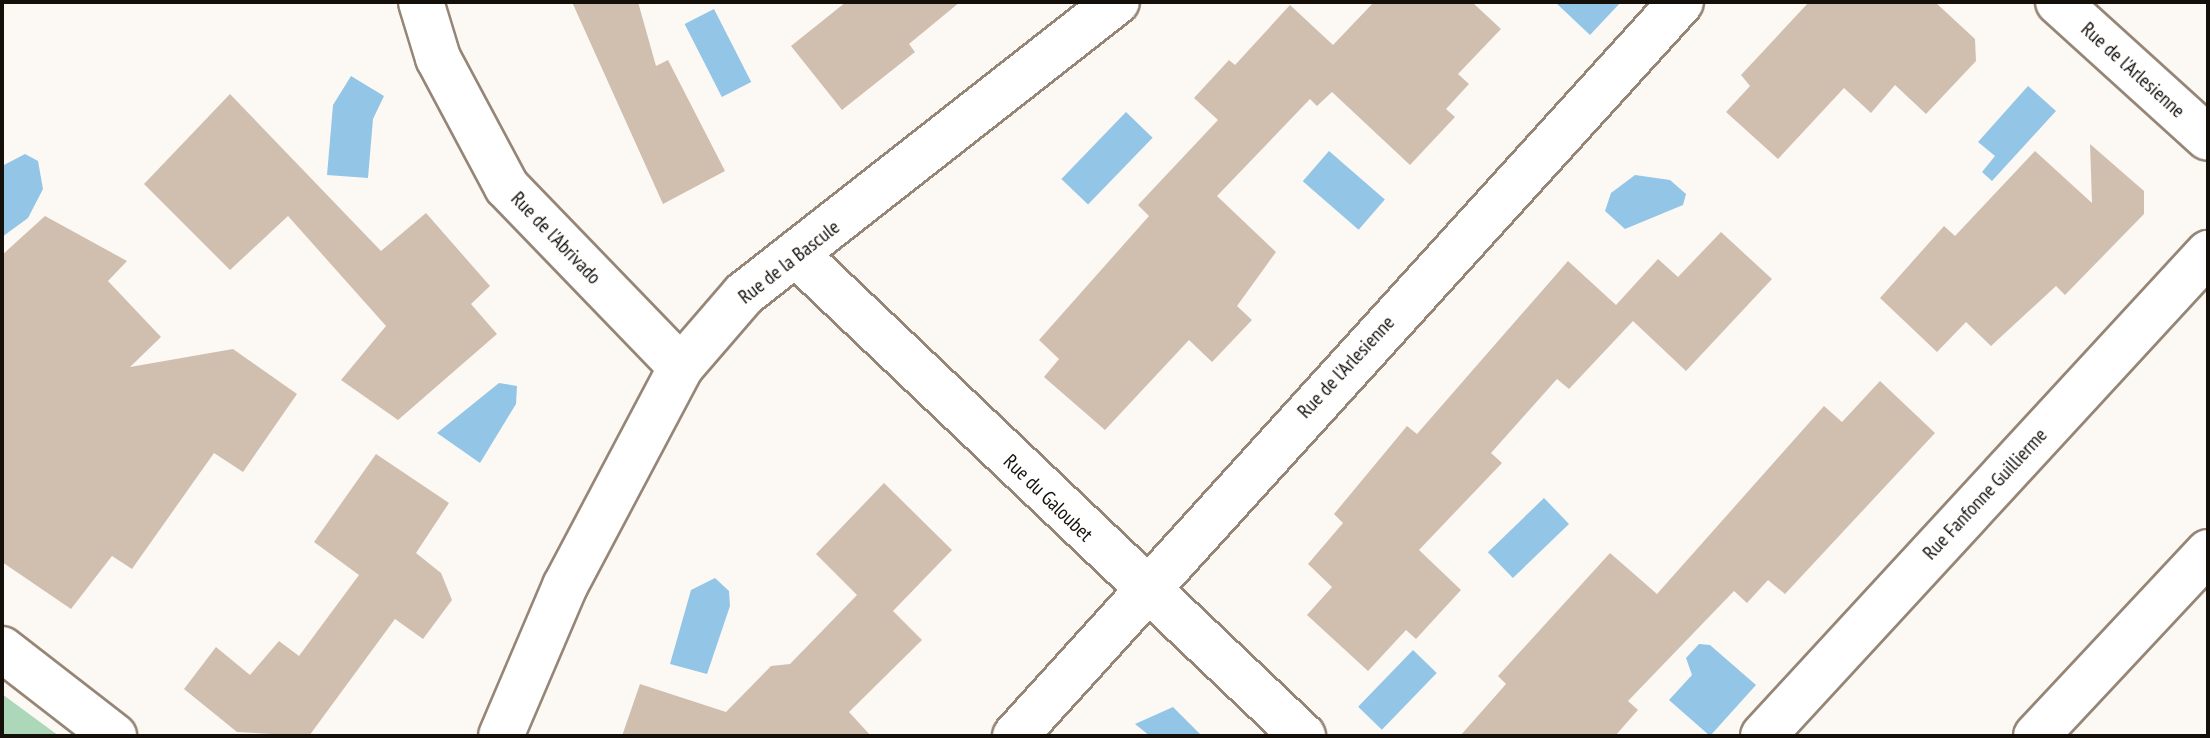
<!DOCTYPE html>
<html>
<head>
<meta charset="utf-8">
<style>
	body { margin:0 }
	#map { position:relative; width:2210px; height:738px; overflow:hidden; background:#fcf9f5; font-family:"PT Sans Narrow",sans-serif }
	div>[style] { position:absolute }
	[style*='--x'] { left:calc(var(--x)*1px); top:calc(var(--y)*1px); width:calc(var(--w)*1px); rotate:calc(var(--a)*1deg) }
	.green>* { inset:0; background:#acd7b8 }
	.water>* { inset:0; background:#93c5e7; transform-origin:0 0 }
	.building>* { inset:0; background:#d0bfaf }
	.roads { filter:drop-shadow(2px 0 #968677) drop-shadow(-2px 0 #968677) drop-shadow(0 2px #968677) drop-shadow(0 -2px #968677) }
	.minor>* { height:44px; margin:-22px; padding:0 22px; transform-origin:22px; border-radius:22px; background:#fff }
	span { translate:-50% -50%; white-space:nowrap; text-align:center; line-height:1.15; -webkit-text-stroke:6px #fff; paint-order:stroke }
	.street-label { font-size:20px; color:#150f0a }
	.frame { position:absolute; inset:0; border:4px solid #150f0a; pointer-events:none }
</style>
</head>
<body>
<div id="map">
	<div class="green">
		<div style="clip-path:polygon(2px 694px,59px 736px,2px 736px)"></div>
	</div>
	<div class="water">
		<div style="clip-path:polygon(1555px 2px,1621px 2px,1590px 35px)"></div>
		<div style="left:714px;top:9px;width:82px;height:33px;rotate:63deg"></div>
		<div style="clip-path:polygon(351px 76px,384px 96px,373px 119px,368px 178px,327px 175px,333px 105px)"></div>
		<div style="clip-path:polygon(2028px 86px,2056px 111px,1992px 181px,1982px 172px,1995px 156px,1978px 142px)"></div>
		<div style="left:1126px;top:112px;width:37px;height:93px;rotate:44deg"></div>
		<div style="left:1329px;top:151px;width:74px;height:40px;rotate:41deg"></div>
		<div style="clip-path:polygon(25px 154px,38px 161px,43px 189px,28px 218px,2px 237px,2px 166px)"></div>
		<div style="clip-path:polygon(1635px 175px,1670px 180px,1686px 194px,1683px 205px,1625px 229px,1605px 211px,1611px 193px)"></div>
		<div style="clip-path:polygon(499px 383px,517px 386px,516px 404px,480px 463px,437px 433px)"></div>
		<div style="left:1544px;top:498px;width:36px;height:78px;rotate:46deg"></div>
		<div style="clip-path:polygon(715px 578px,729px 591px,730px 606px,707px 674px,670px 664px,691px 590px)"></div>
		<div style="clip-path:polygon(1699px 644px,1710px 645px,1756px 685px,1710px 736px,1669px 700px,1692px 675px,1686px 658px)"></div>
		<div style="left:1413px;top:650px;width:33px;height:79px;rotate:44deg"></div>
		<div style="clip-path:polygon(1173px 707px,1202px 736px,1150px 736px,1135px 724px)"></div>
	</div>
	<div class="building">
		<div style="clip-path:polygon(572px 2px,638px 2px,656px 66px,668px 60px,725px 171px,663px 204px)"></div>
		<div style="clip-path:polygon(846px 2px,960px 2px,909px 44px,915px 52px,842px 110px,791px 46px)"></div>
		<div style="clip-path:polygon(1374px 2px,1472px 2px,1501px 29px,1458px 74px,1469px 84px,1446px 109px,1455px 117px,1410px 165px,1332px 92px,1317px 106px,1310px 99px,1217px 196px,1276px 252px,1237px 306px,1252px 320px,1212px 362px,1189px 340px,1105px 430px,1044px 377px,1059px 359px,1039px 340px,1149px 216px,1138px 205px,1218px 120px,1194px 98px,1229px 60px,1235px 65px,1290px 5px,1333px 45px)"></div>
		<div style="clip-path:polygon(1809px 2px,1935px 2px,1975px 39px,1976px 61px,1926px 114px,1895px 85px,1871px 113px,1844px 88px,1778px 159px,1726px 112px,1750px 86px,1741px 75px)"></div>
		<div style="clip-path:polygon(230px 94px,381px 251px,426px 213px,490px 286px,471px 304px,497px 334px,398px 420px,341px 380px,386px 326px,288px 216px,230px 270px,144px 184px)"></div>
		<div style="clip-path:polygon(2090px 144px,2144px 191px,2144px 214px,2065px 295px,2056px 286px,1991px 346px,1966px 322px,1937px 352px,1880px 298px,1944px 226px,1955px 236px,2035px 151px,2092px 203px)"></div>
		<div style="clip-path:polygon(45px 216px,127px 261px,108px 281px,161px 337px,130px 367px,233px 349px,297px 394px,243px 472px,214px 453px,132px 569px,112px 556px,71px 609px,2px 562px,2px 255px)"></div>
		<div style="clip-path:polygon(1721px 232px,1772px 279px,1686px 371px,1633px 321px,1569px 389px,1557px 379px,1491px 453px,1502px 463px,1419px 550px,1461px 590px,1416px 639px,1406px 630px,1368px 671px,1307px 615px,1332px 587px,1308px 564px,1343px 523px,1334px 514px,1407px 426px,1417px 434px,1568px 261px,1616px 305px,1658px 259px,1678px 277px)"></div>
		<div style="clip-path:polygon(1880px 381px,1935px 433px,1785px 594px,1768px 580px,1747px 603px,1734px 591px,1628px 701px,1638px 710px,1615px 736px,1460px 736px,1506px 684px,1498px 676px,1610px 553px,1657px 594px,1824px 406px,1842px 422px)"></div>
		<div style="clip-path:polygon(376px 454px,449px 503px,416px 553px,441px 573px,452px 600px,423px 639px,395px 619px,309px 736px,237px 732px,184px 689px,216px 647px,250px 675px,279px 641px,299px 656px,359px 575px,314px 542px)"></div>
		<div style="clip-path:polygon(884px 483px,952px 550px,893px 611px,922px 640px,849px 712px,871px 736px,622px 736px,640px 684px,726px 712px,771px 666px,790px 664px,857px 595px,816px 554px)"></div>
	</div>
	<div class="roads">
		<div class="minor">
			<div style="--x:421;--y:2;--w:59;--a:73.1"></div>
			<div style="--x:438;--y:58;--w:146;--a:61.9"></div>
			<div style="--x:507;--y:187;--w:250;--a:46"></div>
			<div style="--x:2058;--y:2;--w:202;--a:42.2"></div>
			<div style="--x:798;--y:256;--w:697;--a:43.55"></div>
			<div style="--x:2;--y:649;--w:142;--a:37.8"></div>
			<div style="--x:501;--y:736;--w:163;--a:-66.9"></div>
			<div style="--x:565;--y:586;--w:248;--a:-62.1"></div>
			<div style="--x:681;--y:367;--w:96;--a:-49.2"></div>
			<div style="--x:744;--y:294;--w:474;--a:-38.1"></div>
			<div style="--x:1015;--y:736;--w:991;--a:-47.78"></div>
			<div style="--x:1763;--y:736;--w:657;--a:-47.34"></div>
			<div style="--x:2036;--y:736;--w:252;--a:-46.9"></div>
		</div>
	</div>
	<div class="street-label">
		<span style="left:2133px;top:70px;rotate:42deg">Rue de l'Arlesienne</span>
		<span style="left:556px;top:238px;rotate:46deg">Rue de l'Abrivado</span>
		<span style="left:789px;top:262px;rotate:-38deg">Rue de la Bascule</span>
		<span style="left:1346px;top:367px;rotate:-47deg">Rue de l'Arlesienne</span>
		<span style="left:1985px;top:494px;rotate:-47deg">Rue Fanfonne Guillierme</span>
		<span style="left:1048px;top:498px;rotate:44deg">Rue du Galoubet</span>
	</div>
	<div class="frame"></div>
</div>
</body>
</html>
